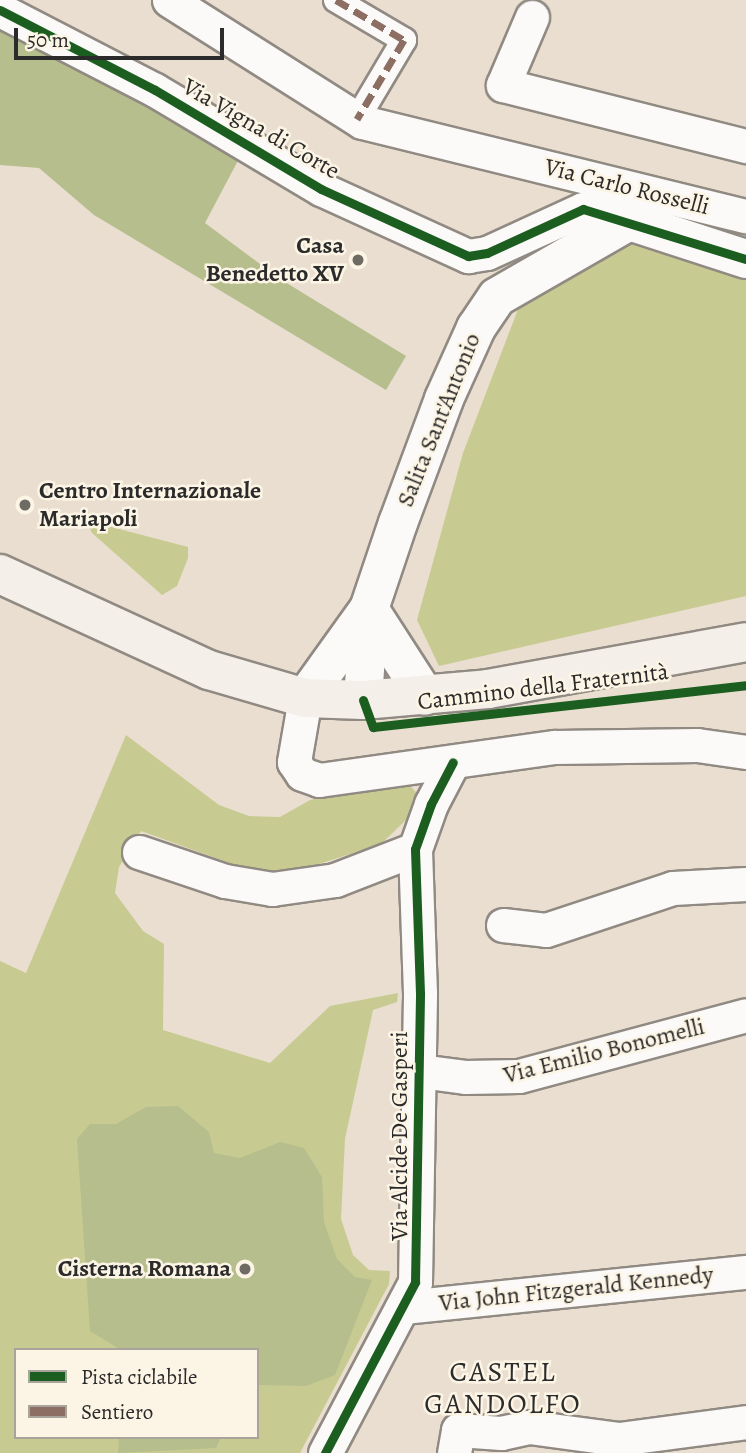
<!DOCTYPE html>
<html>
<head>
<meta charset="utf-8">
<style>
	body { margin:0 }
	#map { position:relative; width:746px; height:1453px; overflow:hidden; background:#e9decf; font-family:Alegreya,serif }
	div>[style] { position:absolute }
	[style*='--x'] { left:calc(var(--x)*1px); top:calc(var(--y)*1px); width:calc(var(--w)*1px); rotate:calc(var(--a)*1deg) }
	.green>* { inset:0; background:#c8cb91 }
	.forest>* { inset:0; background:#b5be8c }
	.roads { filter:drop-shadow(2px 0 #908a83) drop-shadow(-2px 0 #908a83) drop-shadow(0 2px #908a83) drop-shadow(0 -2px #908a83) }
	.pedestrian>* { height:24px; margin:-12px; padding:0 12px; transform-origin:12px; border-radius:12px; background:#fcfaf8 }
	.minor>* { height:33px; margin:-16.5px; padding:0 16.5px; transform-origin:16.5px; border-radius:16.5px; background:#fcfaf8 }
	.tertiary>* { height:38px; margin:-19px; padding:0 19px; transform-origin:19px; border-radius:19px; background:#fcfaf8 }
	.secondary>* { height:38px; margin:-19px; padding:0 19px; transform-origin:19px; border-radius:19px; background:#f4f0e9 }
	.quiet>* { height:7px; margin-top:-3.5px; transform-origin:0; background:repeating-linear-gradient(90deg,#8d6e63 0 14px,transparent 0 21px) }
	.cycleway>* { height:9px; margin:-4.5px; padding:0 4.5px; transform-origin:4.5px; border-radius:4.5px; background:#1b5e20 }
	.dots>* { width:19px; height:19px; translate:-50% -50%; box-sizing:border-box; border:4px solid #fcf5e5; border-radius:50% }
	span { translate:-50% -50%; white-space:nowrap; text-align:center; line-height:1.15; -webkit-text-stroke:5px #fcf5e5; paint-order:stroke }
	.street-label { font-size:24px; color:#2b2b2b }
	.poi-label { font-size:24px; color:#2b2b2b; font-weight:700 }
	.right { translate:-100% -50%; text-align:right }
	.left { translate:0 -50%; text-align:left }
	.quarter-label { font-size:28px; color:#2b2b2b; letter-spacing:2px }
	.legend { position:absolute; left:14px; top:1348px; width:245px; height:91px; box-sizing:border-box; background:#fcf5e5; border:2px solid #a8a49b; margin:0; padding:9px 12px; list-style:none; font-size:21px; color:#2b2b2b }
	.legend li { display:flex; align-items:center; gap:14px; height:35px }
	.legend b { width:35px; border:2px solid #a8a49b }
	.scale { position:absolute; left:14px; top:28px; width:210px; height:32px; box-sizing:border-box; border:4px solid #2b2b2b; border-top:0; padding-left:9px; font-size:21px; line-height:24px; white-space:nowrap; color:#2b2b2b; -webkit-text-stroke:5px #fcf5e5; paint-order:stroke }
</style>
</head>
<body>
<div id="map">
	<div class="green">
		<div style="clip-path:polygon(633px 234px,746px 270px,746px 596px,439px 666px,417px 620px,463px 453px,522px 299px)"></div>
		<div style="clip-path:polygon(96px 523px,188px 547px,188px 558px,177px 586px,162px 595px,92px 533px,89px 526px)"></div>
		<div style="clip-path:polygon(evenodd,126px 735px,219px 805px,249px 816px,280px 817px,310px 800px,405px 781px,418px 794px,418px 803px,407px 819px,381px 844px,294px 872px,246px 869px,141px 831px,119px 867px,115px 893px,143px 931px,164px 944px,163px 1030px,270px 1063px,330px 1006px,398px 993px,397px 1002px,373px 1010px,345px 1139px,341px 1219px,353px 1255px,369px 1270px,390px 1271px,389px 1284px,300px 1453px,0 1453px,0 961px,26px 973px,126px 735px,16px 1350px,257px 1350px,257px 1437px,16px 1437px,16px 1350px)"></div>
	</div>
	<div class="forest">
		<div style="clip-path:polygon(0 28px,242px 153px,205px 223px,280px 279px,406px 356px,386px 390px,94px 215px,39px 168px,0 165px)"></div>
		<div style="clip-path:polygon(178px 1106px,209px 1132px,214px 1153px,240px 1158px,280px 1142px,304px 1148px,322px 1177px,324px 1222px,337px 1259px,355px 1277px,372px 1280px,335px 1375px,306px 1386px,257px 1385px,257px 1350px,121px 1350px,90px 1331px,77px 1139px,90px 1124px,116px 1124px,146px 1107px)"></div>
		<div style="clip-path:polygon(119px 1437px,221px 1437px,216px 1448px,118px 1453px)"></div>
	</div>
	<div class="roads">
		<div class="pedestrian">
			<div style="--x:336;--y:0;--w:79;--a:30.5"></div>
			<div style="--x:404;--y:40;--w:92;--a:120.7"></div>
		</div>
		<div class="minor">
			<div style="--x:169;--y:0;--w:228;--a:32.3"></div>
			<div style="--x:362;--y:122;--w:395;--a:13.8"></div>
			<div style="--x:0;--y:10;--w:174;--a:27.3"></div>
			<div style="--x:155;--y:90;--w:193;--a:30.8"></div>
			<div style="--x:321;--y:189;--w:162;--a:24.5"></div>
			<div style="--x:468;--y:256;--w:19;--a:-9"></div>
			<div style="--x:487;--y:253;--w:106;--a:-24.6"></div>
			<div style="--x:583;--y:209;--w:48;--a:14.6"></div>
			<div style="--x:532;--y:17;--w:74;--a:113.1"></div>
			<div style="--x:503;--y:85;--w:251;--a:14.1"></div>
			<div style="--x:305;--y:698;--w:65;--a:99.8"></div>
			<div style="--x:294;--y:762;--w:14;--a:56"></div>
			<div style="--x:302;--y:774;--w:18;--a:19"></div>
			<div style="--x:319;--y:780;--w:238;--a:-8"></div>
			<div style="--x:555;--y:747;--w:142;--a:-0.8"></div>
			<div style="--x:697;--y:745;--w:49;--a:8.1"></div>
			<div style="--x:139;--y:852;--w:91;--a:18.6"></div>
			<div style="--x:225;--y:881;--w:48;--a:9.7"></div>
			<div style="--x:272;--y:889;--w:64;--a:-8.1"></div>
			<div style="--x:335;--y:880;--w:86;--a:-21.2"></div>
			<div style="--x:503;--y:925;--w:43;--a:6.6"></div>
			<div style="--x:546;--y:930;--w:134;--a:-18.3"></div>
			<div style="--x:673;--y:888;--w:73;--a:-3.1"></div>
			<div style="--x:420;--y:1071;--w:45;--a:7.6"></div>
			<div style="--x:465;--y:1077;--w:54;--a:-1.1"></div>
			<div style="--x:519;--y:1076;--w:235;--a:-15"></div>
			<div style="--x:405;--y:1307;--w:343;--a:-5.9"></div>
			<div style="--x:325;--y:1453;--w:193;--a:-62.2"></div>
			<div style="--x:415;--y:1282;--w:289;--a:-89"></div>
			<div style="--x:420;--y:993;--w:144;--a:-92"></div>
			<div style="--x:415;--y:849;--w:48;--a:-70.4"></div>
			<div style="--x:431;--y:804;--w:47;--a:-62.4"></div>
			<div style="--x:454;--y:1453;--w:23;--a:-80"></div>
			<div style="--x:458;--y:1430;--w:43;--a:4"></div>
			<div style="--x:501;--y:1433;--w:29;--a:-12"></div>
			<div style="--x:529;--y:1427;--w:91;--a:7.6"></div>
			<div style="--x:619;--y:1439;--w:128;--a:-7.6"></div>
		</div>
		<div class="tertiary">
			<div style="--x:369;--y:609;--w:103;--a:57.2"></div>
			<div style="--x:305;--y:698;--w:110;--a:-54.3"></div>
			<div style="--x:363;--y:700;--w:91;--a:-86.2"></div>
			<div style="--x:369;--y:609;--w:91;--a:-71.4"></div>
			<div style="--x:398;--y:523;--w:132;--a:-69.6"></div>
			<div style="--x:444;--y:399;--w:78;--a:-65.7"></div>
			<div style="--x:476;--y:328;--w:37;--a:-56"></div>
			<div style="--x:497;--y:297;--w:152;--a:-29.9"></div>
			<div style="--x:629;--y:221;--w:123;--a:18"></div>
		</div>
		<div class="secondary">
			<div style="--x:0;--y:574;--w:230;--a:24.7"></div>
			<div style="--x:209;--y:670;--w:100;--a:16.3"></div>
			<div style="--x:305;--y:698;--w:58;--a:2"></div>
			<div style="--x:363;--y:700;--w:125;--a:-5"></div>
			<div style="--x:488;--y:689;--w:262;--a:-10.3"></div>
		</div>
	</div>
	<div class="quiet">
		<div style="--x:336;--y:0;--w:79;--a:30.5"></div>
		<div style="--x:404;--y:40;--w:92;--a:120.7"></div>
	</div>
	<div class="cycleway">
		<div style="--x:0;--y:10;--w:174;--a:27.3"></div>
		<div style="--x:155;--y:90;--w:193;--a:30.8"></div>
		<div style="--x:321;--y:189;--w:162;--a:24.5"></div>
		<div style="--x:468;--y:256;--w:19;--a:-9"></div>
		<div style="--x:487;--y:253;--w:106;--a:-24.6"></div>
		<div style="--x:583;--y:209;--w:170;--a:17.1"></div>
		<div style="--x:363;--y:700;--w:29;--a:70"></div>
		<div style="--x:373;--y:727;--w:375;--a:-6.4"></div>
		<div style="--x:325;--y:1453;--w:193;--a:-62.2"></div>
		<div style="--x:415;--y:1282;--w:289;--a:-89"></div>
		<div style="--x:420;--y:993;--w:144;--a:-92"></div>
		<div style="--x:415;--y:849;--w:48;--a:-70.4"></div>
		<div style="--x:431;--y:804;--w:47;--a:-62.4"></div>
	</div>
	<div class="dots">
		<div style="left:358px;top:260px;background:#6e6a64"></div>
		<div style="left:25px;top:505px;background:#6e6a64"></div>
		<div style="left:245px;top:1269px;background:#6e6a64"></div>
	</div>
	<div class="street-label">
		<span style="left:261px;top:129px;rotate:30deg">Via Vigna di Corte</span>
		<span style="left:627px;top:187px;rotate:14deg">Via Carlo Rosselli</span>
		<span style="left:439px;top:420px;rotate:-68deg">Salita Sant'Antonio</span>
		<span style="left:543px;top:687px;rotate:-7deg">Cammino della Fraternità</span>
		<span style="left:604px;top:1051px;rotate:-14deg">Via Emilio Bonomelli</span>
		<span style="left:400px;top:1136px;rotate:-90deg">Via Alcide De Gasperi</span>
		<span style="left:576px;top:1289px;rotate:-6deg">Via John Fitzgerald Kennedy</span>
	</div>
	<div class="poi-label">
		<span class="right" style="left:344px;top:260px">Casa<br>Benedetto XV</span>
		<span class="left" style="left:39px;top:505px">Centro Internazionale<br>Mariapoli</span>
		<span class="right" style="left:231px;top:1269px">Cisterna Romana</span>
	</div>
	<div class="quarter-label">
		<span style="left:503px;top:1388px">CASTEL<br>GANDOLFO</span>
	</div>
	<ul class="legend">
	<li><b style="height:9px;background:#1b5e20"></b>Pista ciclabile</li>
	<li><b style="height:9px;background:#8d6e63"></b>Sentiero</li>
	</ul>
	<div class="scale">50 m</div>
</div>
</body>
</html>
